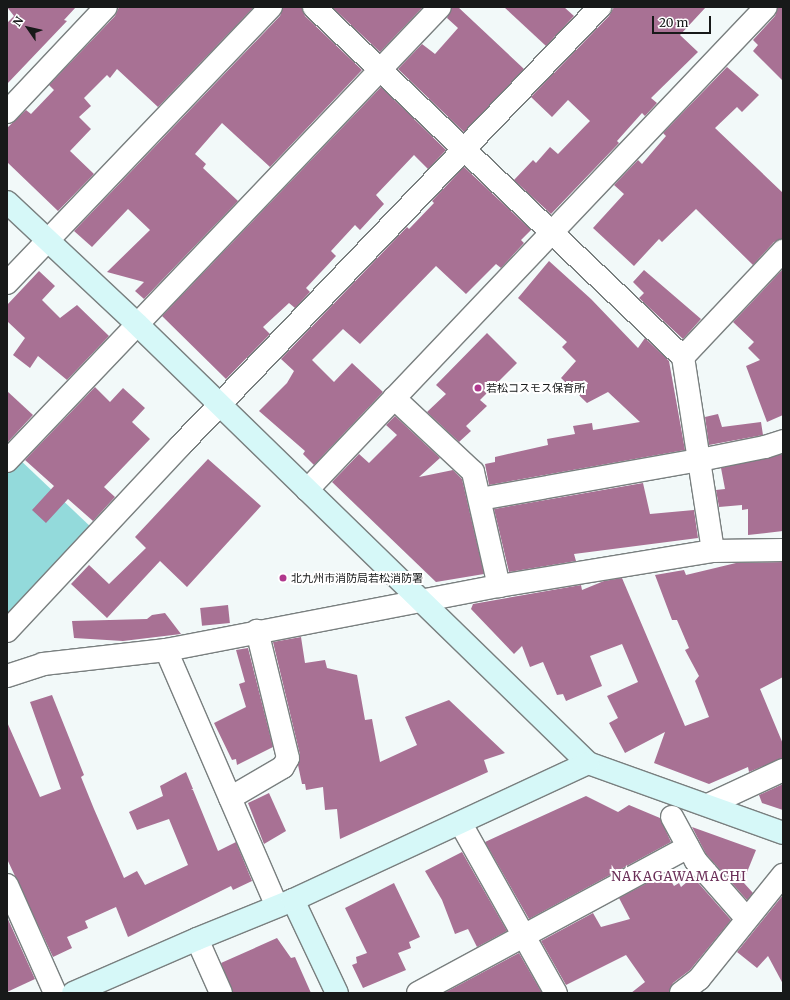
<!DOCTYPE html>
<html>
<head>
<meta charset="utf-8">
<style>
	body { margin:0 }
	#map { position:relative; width:790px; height:1000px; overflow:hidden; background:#f2f9f9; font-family:Merriweather,"Noto Sans JP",serif }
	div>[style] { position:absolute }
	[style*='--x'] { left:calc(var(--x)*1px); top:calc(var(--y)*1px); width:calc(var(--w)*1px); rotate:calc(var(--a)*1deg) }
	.green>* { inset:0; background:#93dadb }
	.building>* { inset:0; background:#a87194; transform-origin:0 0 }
	.roads { filter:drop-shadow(1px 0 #797f7f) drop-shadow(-1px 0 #797f7f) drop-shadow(0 1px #797f7f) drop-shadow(0 -1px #797f7f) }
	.street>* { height:22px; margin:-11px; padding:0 11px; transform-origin:11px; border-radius:11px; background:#fff }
	.secondary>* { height:22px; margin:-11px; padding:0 11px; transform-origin:11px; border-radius:11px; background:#d6f8f8 }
	.dots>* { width:11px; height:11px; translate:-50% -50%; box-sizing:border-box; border:2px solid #fff; border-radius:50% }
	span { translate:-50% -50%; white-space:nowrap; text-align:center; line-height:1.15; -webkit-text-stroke:4px #fff; paint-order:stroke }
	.poi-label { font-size:11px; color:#171919 }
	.left { translate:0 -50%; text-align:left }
	.quarter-label { font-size:13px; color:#6b2f58; letter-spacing:1px }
	.frame { position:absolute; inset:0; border:8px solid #171919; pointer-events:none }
	.north { position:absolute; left:8px; top:8px; width:40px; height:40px; -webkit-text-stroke:3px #fff; paint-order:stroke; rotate:304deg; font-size:11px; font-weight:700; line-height:16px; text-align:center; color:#171919 }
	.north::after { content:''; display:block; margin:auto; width:14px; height:18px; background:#171919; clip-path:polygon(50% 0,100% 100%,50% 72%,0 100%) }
	.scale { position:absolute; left:652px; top:16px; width:59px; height:18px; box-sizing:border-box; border:2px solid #171919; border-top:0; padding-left:5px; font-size:12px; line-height:14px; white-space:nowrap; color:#171919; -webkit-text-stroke:3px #fff; paint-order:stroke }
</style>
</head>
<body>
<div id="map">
	<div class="green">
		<div style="clip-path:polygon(18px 458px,93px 529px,7px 619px,7px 470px)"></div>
	</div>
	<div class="building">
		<div style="clip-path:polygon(7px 7px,76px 7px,64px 20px,67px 21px,7px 84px,7px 23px,14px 16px)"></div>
		<div style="clip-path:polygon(119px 7px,254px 7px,158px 107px,117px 69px,110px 78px,107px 75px,84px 98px,91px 106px,79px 117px,91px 129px,70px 151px,94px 174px,58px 211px,7px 162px,7px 128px,26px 110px,31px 114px,54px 90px,49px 85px,115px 16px)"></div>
		<div style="clip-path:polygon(283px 7px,302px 7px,305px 16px,362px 70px,270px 167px,222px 123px,195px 154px,206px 164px,203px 168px,238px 201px,144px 299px,135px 291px,144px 282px,107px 272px,150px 230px,128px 209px,92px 247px,74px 231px,280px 16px)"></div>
		<div style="clip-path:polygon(332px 7px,423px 7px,380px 52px)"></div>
		<div style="clip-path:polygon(452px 7px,458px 7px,524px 69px,464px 132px,398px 69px,422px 44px,435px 54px,458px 28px,447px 18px)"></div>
		<div style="clip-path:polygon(504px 7px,564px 7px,574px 16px,546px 46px)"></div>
		<div style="clip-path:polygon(614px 7px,706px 7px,680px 35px,698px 52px,651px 98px,657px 103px,645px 116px,642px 113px,617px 141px,619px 143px,551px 214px,514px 180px,533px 160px,536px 163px,550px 147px,558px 154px,590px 121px,568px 100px,552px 117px,531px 97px,609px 16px)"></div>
		<div style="clip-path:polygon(778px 7px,783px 7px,783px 81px,753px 51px,758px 45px,753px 40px,775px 16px)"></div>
		<div style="clip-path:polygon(727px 67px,759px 95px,742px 112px,737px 107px,715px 128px,783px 193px,783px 239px,774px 242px,753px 265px,696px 209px,662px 242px,659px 239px,634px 266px,593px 228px,624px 194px,614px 185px,638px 160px,642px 164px,666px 136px,663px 133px)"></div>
		<div style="clip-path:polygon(381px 87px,446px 150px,428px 169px,414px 155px,376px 195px,384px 204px,360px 230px,355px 225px,331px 251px,336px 256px,306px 288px,310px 292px,295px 308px,289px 303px,263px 327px,270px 334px,226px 379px,162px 316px)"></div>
		<div style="clip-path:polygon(464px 167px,531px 230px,521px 240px,524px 243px,501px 268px,496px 264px,466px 294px,436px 266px,360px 344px,343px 329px,312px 360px,334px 382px,352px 363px,383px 392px,314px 465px,303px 454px,305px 451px,259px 411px,287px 383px,294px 371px,281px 359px,407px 227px,409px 229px,434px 203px,432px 201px)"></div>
		<div style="clip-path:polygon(549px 261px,591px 299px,638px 348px,645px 338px,669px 361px,685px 450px,489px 485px,485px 464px,495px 462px,495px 457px,548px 445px,547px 439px,575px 434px,573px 426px,592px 423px,593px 430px,640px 422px,608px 392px,587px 403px,561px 378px,576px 361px,562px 347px,567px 342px,518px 298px)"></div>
		<div style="clip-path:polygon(783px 269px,783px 415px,767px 422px,746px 366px,760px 360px,748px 348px,754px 342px,733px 322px)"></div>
		<div style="clip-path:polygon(644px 270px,701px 319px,683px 339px,639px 298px,644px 293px,633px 282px)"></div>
		<div style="clip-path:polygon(39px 271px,55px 286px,42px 300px,60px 318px,77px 305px,109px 336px,67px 380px,38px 356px,30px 368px,13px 355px,25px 338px,7px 321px,7px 305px)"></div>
		<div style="clip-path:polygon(487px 333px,517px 363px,480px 400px,487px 406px,466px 426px,471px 431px,459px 442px,427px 412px,446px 394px,436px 385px)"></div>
		<div style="clip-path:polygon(95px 387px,110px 402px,123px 388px,145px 408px,132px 422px,150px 439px,104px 487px,115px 497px,93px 521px,68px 499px,46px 523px,32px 510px,54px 486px,25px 460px)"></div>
		<div style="clip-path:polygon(7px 391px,33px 415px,7px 443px)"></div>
		<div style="clip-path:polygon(718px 414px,722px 427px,761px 422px,763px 435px,709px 445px,705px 417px)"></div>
		<div style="clip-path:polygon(395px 416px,440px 458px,419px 477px,453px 470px,462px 479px,484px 574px,436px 582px,332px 482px,359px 454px,369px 463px,397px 435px,386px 425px)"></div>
		<div style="clip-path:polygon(783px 454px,783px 531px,748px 535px,748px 509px,742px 510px,742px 505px,719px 507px,716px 490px,725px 489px,721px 468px)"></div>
		<div style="clip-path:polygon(208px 459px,261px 506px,187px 587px,160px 561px,107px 618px,71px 584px,89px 565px,109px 584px,146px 548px,135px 537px)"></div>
		<div style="clip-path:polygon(643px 483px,650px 514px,694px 510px,698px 538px,574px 554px,576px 561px,509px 572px,494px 509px)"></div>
		<div style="clip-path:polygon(783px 562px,783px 677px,760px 689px,783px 744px,783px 758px,749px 772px,748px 767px,709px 784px,654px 763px,665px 732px,625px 753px,609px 723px,618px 718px,607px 696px,638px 682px,622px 644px,590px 656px,602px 686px,566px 701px,563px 694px,557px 695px,543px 662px,530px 667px,522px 646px,514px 654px,471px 609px,473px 604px,581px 585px,582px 590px,604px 581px,622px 578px,685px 726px,709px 717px,695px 681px,699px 676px,685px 650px,689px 648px,677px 620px,672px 620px,655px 575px,684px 570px,686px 575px,736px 563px)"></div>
		<div style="left:228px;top:605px;width:18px;height:28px;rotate:84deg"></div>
		<div style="clip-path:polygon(165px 613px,181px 634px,123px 641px,74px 638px,72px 621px,147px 619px,152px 615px)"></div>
		<div style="clip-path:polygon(301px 637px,305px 663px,325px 660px,327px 668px,357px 675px,365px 720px,372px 719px,380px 762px,417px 745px,405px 717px,449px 700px,505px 753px,484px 760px,488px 772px,340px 839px,337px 809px,325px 810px,323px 787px,306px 790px,305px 784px,302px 784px,298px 765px,300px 755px,273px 642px)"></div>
		<div style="clip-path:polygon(248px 648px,273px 747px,237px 765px,236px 759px,232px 760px,214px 723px,246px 707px,239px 684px,245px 682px,236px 650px)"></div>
		<div style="clip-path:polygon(52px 695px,84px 775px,81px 777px,94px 809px,124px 878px,137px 871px,145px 885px,188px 865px,169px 819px,137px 830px,129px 812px,163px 796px,160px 786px,186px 772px,193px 789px,191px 790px,193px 790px,218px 851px,236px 842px,252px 881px,233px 890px,231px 886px,128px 937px,116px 907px,85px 921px,88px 928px,67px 937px,72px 948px,53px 957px,7px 859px,7px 722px,40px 797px,61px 789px,30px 702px)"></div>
		<div style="clip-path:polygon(783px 784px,783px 810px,762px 803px,759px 795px)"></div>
		<div style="clip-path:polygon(269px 793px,286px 831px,264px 844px,248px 803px)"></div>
		<div style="clip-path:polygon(586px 796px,618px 812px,629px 805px,660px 818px,671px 842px,529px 919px,485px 842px)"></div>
		<div style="clip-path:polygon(692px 827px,756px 850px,743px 882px,753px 893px,747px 900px,706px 854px)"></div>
		<div style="clip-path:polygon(462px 852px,507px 931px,477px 947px,468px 929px,455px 934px,442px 900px,425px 871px)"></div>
		<div style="clip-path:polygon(666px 873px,674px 886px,679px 883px,681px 887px,693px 877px,731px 920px,690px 970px,673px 983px,669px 993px,631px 993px,645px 982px,626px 955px,566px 985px,541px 941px,593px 913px,601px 927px,630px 919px,619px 898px)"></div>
		<div style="clip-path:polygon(394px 883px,420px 937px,409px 942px,411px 948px,398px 953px,406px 970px,363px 988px,352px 965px,357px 963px,356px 957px,367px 953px,345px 908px)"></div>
		<div style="clip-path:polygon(783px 895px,783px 984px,768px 956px,757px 968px,737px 952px)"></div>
		<div style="clip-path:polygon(7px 917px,35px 979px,7px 992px)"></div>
		<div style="clip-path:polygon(277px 938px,291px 958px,295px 957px,311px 993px,233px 993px,221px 963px)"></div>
		<div style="clip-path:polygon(519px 953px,542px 993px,444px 993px)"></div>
	</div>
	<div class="roads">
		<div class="street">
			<div style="--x:314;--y:7;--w:509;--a:43.49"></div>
			<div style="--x:683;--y:357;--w:196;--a:81.2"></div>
			<div style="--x:7;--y:112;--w:144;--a:-46.7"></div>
			<div style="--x:7;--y:283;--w:382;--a:-46.3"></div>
			<div style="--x:683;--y:357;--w:146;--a:-46.7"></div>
			<div style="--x:394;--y:398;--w:108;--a:43.1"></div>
			<div style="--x:473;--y:472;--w:117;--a:77.2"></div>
			<div style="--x:7;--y:461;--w:627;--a:-46.36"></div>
			<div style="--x:307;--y:490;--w:666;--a:-46.46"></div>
			<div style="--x:480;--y:499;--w:223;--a:-10.1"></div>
			<div style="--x:700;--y:460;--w:66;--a:-11.3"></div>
			<div style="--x:765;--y:447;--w:19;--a:-18"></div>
			<div style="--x:7;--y:631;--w:253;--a:-46.9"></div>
			<div style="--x:180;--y:446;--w:608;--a:-46.27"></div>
			<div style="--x:166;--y:650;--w:279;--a:66.6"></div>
			<div style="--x:7;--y:676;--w:38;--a:-18"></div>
			<div style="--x:43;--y:664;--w:124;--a:-6.5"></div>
			<div style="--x:166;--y:650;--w:339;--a:-10.9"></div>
			<div style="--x:499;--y:586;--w:217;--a:-9.3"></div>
			<div style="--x:713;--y:551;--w:70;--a:-0.8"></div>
			<div style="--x:230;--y:798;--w:61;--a:-30.3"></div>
			<div style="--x:283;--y:767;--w:10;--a:-61"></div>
			<div style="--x:288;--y:758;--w:131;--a:-103.7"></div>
			<div style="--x:708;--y:805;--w:83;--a:-25"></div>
			<div style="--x:672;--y:817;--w:50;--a:61.4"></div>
			<div style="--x:696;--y:861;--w:77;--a:48.7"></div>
			<div style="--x:461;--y:824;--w:194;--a:60.7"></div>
			<div style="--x:7;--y:885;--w:118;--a:66"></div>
			<div style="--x:197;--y:939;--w:59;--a:66"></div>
			<div style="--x:418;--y:993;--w:307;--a:-28.4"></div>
			<div style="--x:681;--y:993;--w:23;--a:-38"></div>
			<div style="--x:699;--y:979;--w:134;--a:-51.1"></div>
		</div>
		<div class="secondary">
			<div style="--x:7;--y:202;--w:178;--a:43.2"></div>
			<div style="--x:137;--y:324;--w:629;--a:44.23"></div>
			<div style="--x:588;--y:763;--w:207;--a:19.7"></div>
			<div style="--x:293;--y:900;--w:103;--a:64.7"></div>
			<div style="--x:73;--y:993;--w:135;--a:-23.5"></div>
			<div style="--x:197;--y:939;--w:104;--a:-22.1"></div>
			<div style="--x:293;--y:900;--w:325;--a:-24.9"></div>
		</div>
	</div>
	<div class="dots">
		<div style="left:478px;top:388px;background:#b0388d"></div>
		<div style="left:283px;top:578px;background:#b0388d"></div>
	</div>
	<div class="poi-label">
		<span class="left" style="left:486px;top:388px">若松コスモス保育所</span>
		<span class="left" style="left:291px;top:578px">北九州市消防局若松消防署</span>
	</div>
	<div class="quarter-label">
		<span style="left:679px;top:877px">NAKAGAWAMACHI</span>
	</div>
	<div class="frame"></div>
	<div class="north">N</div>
	<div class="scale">20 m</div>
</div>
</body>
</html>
